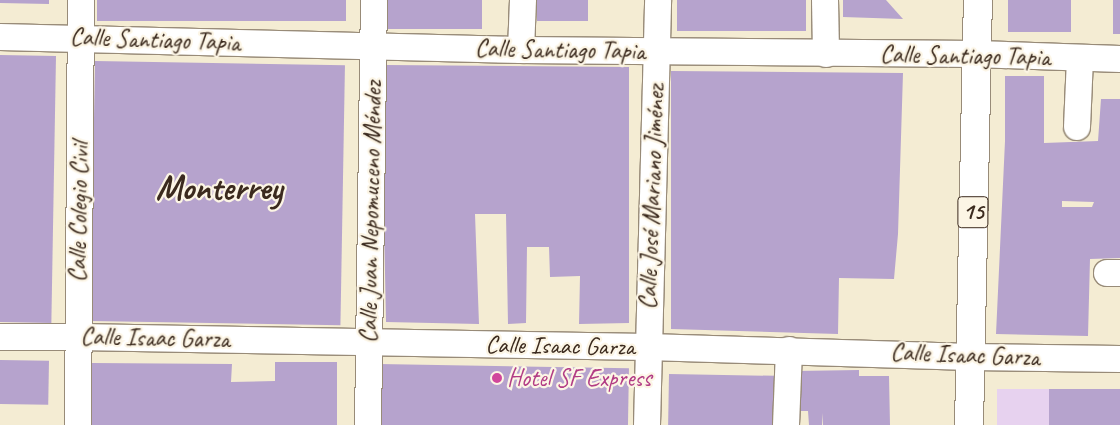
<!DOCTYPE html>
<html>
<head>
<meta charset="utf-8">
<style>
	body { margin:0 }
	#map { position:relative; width:1120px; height:425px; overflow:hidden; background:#f4ecd3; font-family:Caveat,sans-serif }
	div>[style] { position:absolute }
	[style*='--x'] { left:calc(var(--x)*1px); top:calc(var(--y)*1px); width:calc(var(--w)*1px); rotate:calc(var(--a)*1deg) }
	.built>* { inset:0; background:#e7d2ef; transform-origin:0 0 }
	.building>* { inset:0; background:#b6a3cd; transform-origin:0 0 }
	.roads { filter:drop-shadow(1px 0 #988b78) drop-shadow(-1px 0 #988b78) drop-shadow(0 1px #988b78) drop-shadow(0 -1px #988b78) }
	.minor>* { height:26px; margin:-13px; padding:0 13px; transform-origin:13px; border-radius:13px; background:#fff }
	.highway>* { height:28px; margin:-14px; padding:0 14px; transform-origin:14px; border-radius:14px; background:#fff }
	.dots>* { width:14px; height:14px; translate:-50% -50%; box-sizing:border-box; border:2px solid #fcf5e5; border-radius:50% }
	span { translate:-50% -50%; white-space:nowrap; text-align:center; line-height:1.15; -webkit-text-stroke:4.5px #fcf5e5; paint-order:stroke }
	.shield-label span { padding:1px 4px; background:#fcf5e5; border:1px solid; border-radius:4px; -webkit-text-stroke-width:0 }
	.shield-label { font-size:24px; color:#3b2a1e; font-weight:700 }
	.street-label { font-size:25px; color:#3b2a1e }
	.hotel-label { font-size:25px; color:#b23c85 }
	.left { translate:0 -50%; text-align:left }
	.town-label { font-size:35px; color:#3b2a1e; font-weight:700 }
</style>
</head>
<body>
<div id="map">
	<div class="built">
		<div style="left:997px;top:389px;width:123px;height:36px"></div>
	</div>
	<div class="building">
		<div style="clip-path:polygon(0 0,49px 0,49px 4px,0 3px)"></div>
		<div style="left:97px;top:0;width:249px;height:21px"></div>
		<div style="left:385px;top:0;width:97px;height:29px"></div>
		<div style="left:537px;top:0;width:51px;height:21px"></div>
		<div style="left:677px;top:0;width:129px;height:31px"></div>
		<div style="clip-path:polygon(843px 0,886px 0,903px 19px,843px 17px)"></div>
		<div style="left:1008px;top:0;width:63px;height:32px"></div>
		<div style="left:1113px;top:0;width:7px;height:34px"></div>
		<div style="left:56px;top:56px;width:267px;height:56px;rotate:91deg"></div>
		<div style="left:95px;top:61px;width:250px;height:260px;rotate:1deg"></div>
		<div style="clip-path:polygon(386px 65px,629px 67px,629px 323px,579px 324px,580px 276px,550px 277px,549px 247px,527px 247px,526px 323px,508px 324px,506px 214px,475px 214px,479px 324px,386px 322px,383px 175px)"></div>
		<div style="clip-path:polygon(671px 71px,903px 73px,898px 234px,894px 279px,839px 278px,838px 334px,671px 329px)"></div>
		<div style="clip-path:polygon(evenodd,1005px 76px,1044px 76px,1044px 143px,1098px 141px,1101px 99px,1120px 99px,1120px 258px,1090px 259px,1088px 336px,996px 334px,1005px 141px,1005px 76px,1062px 201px,1094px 202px,1092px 207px,1062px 207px,1062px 201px)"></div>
		<div style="left:0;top:360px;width:49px;height:44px;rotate:1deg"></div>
		<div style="clip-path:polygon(275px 362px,337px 362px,337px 425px,92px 425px,92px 363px,232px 364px,231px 382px,275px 381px)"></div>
		<div style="left:379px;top:364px;width:250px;height:61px;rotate:1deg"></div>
		<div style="clip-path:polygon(859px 370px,859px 376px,889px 376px,890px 425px,823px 425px,822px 413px,822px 425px,809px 425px,808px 411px,795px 411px,796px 371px)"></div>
		<div style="left:669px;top:374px;width:106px;height:51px;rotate:1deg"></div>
		<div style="left:1049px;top:389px;width:71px;height:36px"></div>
	</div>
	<div class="roads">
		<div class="minor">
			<div style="--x:825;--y:0;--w:54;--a:88.9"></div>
			<div style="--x:0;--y:37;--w:521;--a:1.43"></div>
			<div style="--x:521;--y:50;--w:455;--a:0.5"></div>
			<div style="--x:976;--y:54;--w:144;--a:2"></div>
			<div style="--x:521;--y:50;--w:50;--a:-87.7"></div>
			<div style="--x:1077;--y:127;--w:69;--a:-87.5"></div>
			<div style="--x:1107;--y:273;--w:13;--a:0"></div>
			<div style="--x:0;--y:337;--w:78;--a:0"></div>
			<div style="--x:78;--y:337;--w:570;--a:1.01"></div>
			<div style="--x:648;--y:347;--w:322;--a:1.8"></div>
			<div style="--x:970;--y:357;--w:150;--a:0.8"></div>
			<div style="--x:78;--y:425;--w:425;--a:-89.6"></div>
			<div style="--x:368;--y:425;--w:425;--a:-89.2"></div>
			<div style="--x:647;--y:425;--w:425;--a:-88.5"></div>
			<div style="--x:786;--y:425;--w:75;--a:-87.7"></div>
		</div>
		<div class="highway">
			<div style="--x:969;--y:425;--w:425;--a:-88.8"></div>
		</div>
	</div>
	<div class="dots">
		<div style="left:497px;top:378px;background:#d1479c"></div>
	</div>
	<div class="shield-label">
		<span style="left:973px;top:212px">15</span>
	</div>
	<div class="street-label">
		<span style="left:155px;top:40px;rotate:2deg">Calle Santiago Tapia</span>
		<span style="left:560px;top:50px;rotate:1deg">Calle Santiago Tapia</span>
		<span style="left:965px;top:56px;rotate:1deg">Calle Santiago Tapia</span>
		<span style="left:652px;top:197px;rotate:-88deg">Calle José Mariano Jiménez</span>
		<span style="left:79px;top:212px;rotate:-89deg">Calle Colegio Civil</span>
		<span style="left:371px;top:212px;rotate:-89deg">Calle Juan Nepomuceno Méndez</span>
		<span style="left:155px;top:338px;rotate:1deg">Calle Isaac Garza</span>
		<span style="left:560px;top:346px;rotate:1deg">Calle Isaac Garza</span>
		<span style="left:965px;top:355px;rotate:2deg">Calle Isaac Garza</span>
	</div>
	<div class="hotel-label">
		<span class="left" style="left:507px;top:378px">Hotel SF Express</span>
	</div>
	<div class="town-label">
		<span style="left:219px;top:188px">Monterrey</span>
	</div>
</div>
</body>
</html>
